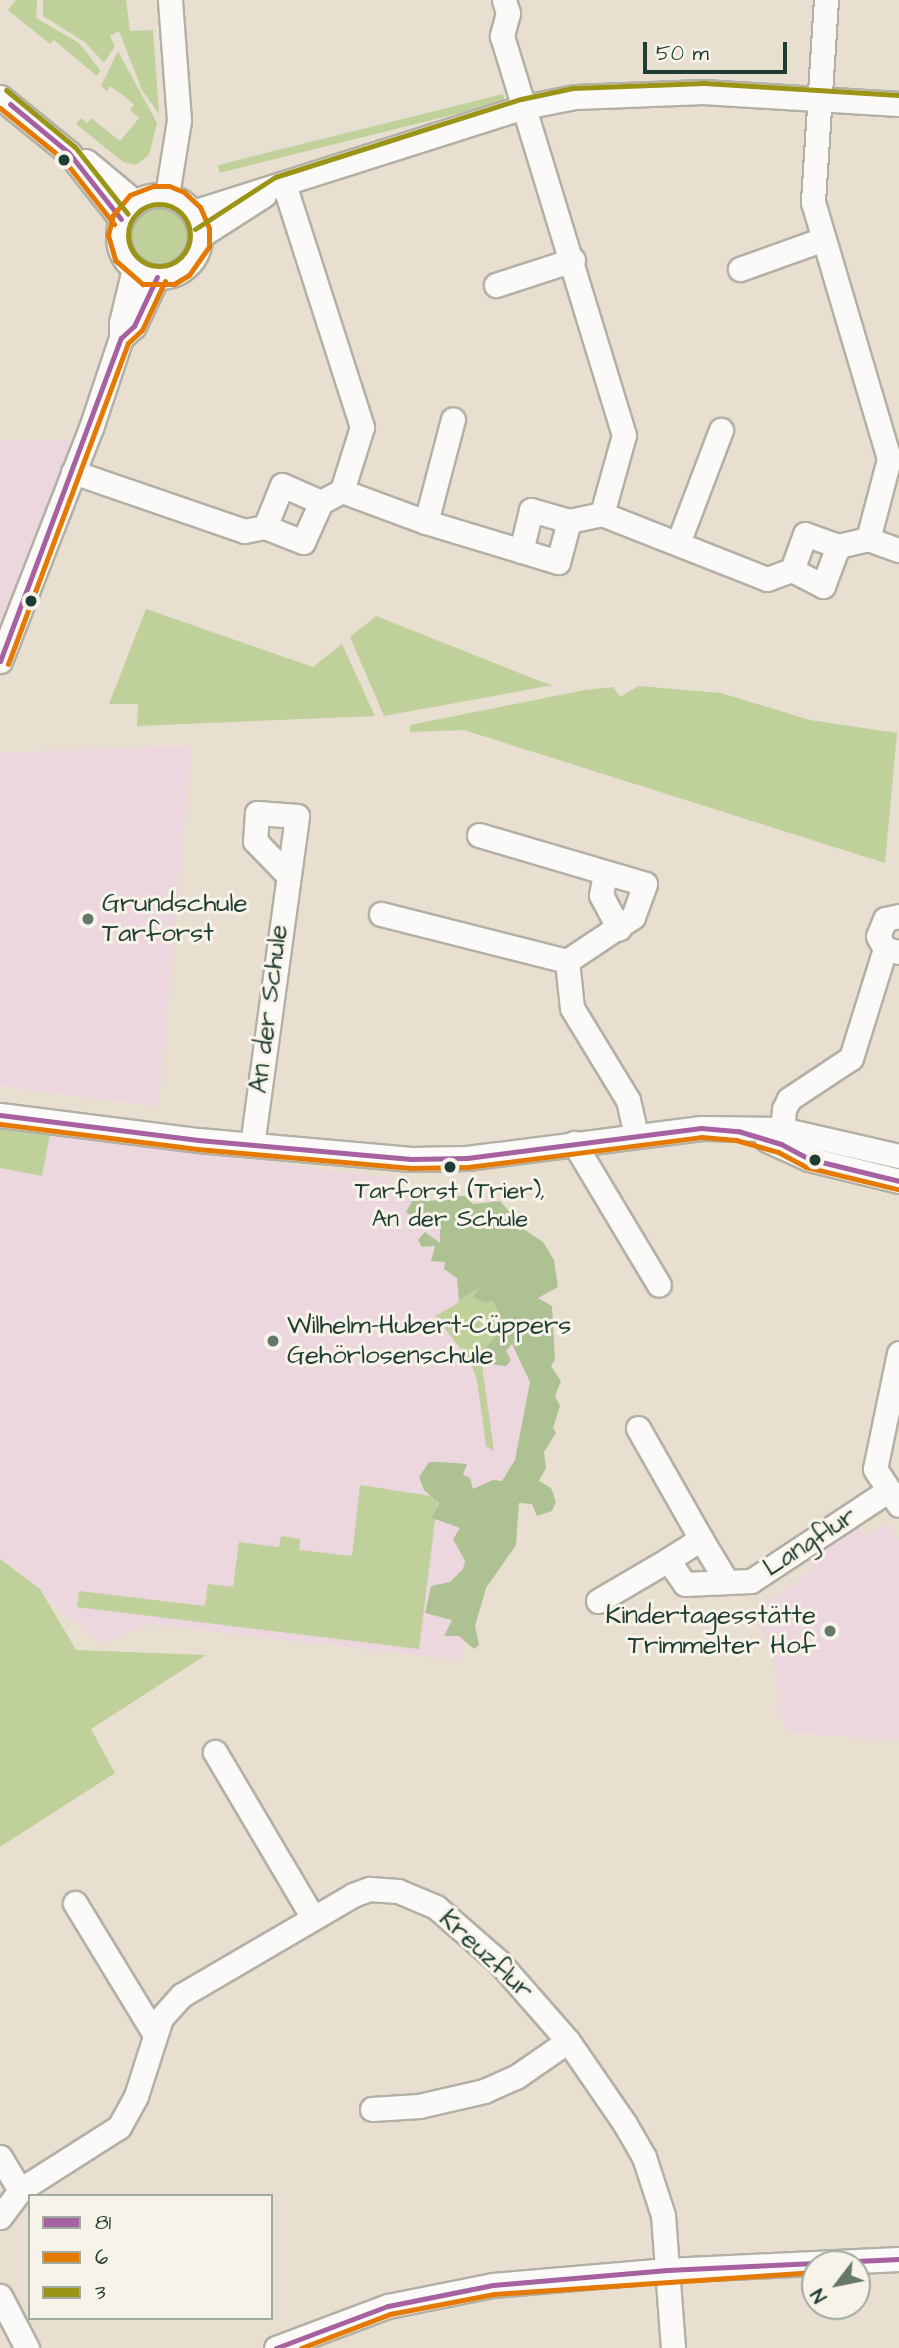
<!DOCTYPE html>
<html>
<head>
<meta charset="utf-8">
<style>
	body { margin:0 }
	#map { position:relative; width:899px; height:2348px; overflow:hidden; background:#e8dfd0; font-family:"Architects Daughter",sans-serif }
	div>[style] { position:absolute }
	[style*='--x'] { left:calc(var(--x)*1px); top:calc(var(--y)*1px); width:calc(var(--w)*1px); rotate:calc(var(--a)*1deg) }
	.built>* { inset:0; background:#ebd7dd }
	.green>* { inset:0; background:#bfd09a; transform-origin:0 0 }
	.round { border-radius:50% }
	.forest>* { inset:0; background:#aec193 }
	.roads { filter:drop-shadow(2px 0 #b3b0a6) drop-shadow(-2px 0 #b3b0a6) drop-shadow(0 2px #b3b0a6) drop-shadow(0 -2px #b3b0a6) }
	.minor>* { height:23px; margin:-11.5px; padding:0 11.5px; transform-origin:11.5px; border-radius:11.5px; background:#fcfaf8 }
	.minor>.ring { margin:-11.5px; padding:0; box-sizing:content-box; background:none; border:23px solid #fcfaf8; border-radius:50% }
	.bus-1>* { height:5px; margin:-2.5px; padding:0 2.5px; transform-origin:2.5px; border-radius:2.5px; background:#a661a1 }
	.bus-2>* { height:5px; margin:-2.5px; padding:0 2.5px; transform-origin:2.5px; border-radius:2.5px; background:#e47a03 }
	.bus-3>* { height:5px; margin:-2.5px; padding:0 2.5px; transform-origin:2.5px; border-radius:2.5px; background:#9a9417 }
	.bus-3>.ring { margin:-2.5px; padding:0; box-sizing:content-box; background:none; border:5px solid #9a9417; border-radius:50% }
	.dots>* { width:19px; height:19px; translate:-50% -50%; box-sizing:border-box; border:4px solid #f7f3e8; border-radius:50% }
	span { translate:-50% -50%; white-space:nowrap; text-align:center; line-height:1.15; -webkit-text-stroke:6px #f7f3e8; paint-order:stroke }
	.bus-label { font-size:24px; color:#1f3d34 }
	.poi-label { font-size:26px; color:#1f3d34 }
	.left { translate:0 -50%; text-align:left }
	.right { translate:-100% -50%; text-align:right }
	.street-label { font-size:26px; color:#1f3d34 }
	.legend { position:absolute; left:28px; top:2194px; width:245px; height:126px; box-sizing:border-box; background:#f7f3e8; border:2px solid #a1aaa0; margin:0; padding:9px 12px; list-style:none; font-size:21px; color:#1f3d34 }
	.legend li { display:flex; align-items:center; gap:14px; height:35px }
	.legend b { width:35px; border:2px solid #a1aaa0 }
	.north { position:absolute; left:801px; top:2250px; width:70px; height:70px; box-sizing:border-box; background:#f7f3e8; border:2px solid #a1aaa0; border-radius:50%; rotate:238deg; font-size:19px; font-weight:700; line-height:28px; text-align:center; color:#1f3d34 }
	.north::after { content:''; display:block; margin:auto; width:24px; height:32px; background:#65766b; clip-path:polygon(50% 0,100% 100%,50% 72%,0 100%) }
	.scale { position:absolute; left:643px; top:42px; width:144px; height:32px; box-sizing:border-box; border:4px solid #1f3d34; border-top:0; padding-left:9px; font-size:21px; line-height:24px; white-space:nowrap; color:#1f3d34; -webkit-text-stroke:5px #f7f3e8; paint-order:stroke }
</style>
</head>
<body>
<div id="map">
	<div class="built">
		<div style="clip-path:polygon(0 440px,73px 440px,0 621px)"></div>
		<div style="clip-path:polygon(192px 745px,159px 1107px,0 1086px,0 753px)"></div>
		<div style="clip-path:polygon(50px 1133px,393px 1178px,392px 1187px,415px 1189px,418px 1206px,543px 1270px,548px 1413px,490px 1524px,465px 1649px,456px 1660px,149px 1624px,101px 1644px,0 1559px,0 1168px,42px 1176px)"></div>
		<div style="clip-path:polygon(887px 1523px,899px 1540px,899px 1740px,787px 1733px,779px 1711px,773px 1650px,748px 1613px,814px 1570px,805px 1557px,858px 1525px,866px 1537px)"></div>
	</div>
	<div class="green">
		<div style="clip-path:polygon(16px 0,37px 0,36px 18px,79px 43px,100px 70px,97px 76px,54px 40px,50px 44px,8px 10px)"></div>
		<div style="clip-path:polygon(43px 0,126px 0,130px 31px,153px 30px,159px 114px,142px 90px,119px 31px,110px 36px,115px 46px,104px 63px,86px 43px,43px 16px)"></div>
		<div style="clip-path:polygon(118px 51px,157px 123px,149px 155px,136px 165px,123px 162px,76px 124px,81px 118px,87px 123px,91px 118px,120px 141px,139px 118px,130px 110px,134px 105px,128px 99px,110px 86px,107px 91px,101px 86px)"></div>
		<div style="left:503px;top:94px;width:8px;height:294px;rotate:76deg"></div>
		<div class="round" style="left:128px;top:204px;width:64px;height:64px"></div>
		<div style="clip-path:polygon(146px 609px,313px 667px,342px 644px,375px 716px,137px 726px,138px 704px,109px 704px)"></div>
		<div style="clip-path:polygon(376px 616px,542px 682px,553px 685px,384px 716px,350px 637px)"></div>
		<div style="clip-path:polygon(639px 686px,721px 693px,810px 720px,897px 733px,885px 863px,464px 730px,410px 732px,410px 725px,585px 690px,613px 687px,620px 697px)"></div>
		<div style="clip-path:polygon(0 1128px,50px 1133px,42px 1176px,0 1168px)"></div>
		<div style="clip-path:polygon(481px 1287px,497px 1296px,509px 1330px,489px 1349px,480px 1351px,494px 1451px,486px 1446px,477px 1380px,469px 1359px,435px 1316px,455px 1305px,469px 1289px)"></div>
		<div style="clip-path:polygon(360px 1485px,438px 1497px,419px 1649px,77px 1607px,79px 1591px,205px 1606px,208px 1584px,233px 1587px,239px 1542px,279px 1547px,281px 1536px,300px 1539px,299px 1550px,352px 1556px)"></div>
		<div style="clip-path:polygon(0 1559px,40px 1589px,76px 1650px,206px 1655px,91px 1729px,115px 1773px,0 1847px)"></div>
	</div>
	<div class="forest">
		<div style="clip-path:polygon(455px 1196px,465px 1196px,473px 1204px,500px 1201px,525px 1230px,543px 1242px,554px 1260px,558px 1287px,538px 1298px,552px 1306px,555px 1360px,551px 1366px,561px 1381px,555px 1396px,560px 1406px,553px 1428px,556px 1433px,544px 1452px,546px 1468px,539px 1481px,551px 1488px,556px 1502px,552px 1511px,537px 1516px,532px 1504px,519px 1503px,516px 1545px,486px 1588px,475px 1626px,479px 1645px,474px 1649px,459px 1636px,444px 1636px,452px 1620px,425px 1613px,431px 1586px,450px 1582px,463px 1569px,465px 1561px,453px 1539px,460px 1528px,432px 1518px,439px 1503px,424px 1490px,419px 1477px,429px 1462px,441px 1462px,467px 1464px,463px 1475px,470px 1478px,473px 1489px,493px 1480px,502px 1481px,515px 1460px,530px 1382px,512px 1344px,506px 1351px,511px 1360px,506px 1366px,481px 1363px,481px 1353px,506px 1325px,492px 1300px,485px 1303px,473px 1297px,479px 1288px,459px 1300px,457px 1278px,444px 1269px,445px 1262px,431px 1261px,435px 1246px,422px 1247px,418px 1240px,425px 1232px,440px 1243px,440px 1224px,420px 1221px,406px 1212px,412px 1201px,451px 1200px)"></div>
	</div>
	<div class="roads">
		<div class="minor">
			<div style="--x:504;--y:0;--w:14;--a:73"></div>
			<div style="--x:508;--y:13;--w:24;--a:105"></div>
			<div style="--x:502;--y:36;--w:417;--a:73"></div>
			<div style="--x:624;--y:435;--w:82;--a:105.6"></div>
			<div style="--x:826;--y:0;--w:202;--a:93.7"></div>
			<div style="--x:813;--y:202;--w:268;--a:73.5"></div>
			<div style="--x:889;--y:459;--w:83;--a:104.7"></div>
			<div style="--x:0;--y:97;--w:89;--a:39.1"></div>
			<div style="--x:69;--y:153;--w:84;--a:51.8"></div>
			<div style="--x:86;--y:161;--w:64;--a:39.9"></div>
			<div style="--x:284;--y:184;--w:255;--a:72.2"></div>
			<div style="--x:362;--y:427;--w:67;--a:107.4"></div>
			<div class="ring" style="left:118px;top:195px;width:59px;height:59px"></div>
			<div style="--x:167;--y:195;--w:76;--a:-80.9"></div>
			<div style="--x:179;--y:120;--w:120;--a:-94.3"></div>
			<div style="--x:193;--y:212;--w:347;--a:-17.6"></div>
			<div style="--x:524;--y:107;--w:52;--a:-11.1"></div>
			<div style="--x:575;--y:97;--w:128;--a:-2.2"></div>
			<div style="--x:703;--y:92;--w:196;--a:3.5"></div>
			<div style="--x:200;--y:236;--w:76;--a:-32.6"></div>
			<div style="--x:740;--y:269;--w:86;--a:-19.7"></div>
			<div style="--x:496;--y:285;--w:81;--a:-18"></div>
			<div style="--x:121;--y:338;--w:18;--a:-43"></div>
			<div style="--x:134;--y:326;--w:54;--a:-64.9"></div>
			<div style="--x:73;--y:472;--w:181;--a:19"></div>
			<div style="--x:244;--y:531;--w:21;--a:-11"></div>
			<div style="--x:265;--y:527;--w:41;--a:21.5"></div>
			<div style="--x:303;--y:542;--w:44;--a:-65.8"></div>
			<div style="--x:321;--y:502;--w:24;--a:-28"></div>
			<div style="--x:342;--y:491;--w:90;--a:20.3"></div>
			<div style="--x:426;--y:522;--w:138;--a:16.9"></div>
			<div style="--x:558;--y:562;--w:42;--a:-75"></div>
			<div style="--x:569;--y:521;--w:34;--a:-12"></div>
			<div style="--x:602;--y:514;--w:177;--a:21.5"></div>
			<div style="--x:767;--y:579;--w:27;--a:-20"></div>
			<div style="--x:792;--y:570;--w:38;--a:-70"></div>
			<div style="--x:805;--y:534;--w:35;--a:20"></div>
			<div style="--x:838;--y:546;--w:31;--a:-13"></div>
			<div style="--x:868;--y:539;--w:33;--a:20"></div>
			<div style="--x:426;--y:522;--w:106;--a:-75.3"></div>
			<div style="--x:265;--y:527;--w:45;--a:-68"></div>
			<div style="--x:282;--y:485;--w:43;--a:23.6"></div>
			<div style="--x:678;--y:543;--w:121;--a:-69.2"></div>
			<div style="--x:521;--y:551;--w:42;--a:-76.3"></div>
			<div style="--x:531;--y:510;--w:40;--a:16"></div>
			<div style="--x:792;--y:570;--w:35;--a:27"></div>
			<div style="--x:823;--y:586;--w:43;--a:-69.4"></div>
			<div style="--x:0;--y:661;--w:250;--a:-68.7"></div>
			<div style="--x:91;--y:428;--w:95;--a:-71.6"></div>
			<div style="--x:121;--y:338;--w:15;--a:-90"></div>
			<div style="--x:121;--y:323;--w:56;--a:-76.5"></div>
			<div style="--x:479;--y:835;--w:173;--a:16.4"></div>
			<div style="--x:645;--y:884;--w:35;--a:110"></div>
			<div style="--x:633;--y:917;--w:79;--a:146.3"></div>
			<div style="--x:567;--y:961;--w:47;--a:83.9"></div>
			<div style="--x:572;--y:1008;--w:108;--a:58.7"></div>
			<div style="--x:628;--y:1100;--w:36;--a:77"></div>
			<div style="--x:605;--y:873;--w:22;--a:100"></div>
			<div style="--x:601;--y:895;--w:38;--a:62"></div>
			<div style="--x:381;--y:914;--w:192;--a:14.2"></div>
			<div style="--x:899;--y:916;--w:14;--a:168"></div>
			<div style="--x:885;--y:919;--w:18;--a:112"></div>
			<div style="--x:878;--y:936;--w:15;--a:62"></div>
			<div style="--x:885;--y:949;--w:14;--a:12"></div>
			<div style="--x:0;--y:1115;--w:200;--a:7.2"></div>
			<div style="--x:198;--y:1140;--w:214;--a:5.1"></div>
			<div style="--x:411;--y:1159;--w:56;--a:-1"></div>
			<div style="--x:467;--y:1158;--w:236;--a:-7.3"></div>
			<div style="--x:701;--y:1128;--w:80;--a:0.7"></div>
			<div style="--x:781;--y:1129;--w:121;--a:12.9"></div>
			<div style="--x:767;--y:1140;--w:46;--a:24.3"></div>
			<div style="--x:809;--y:1159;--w:93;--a:13.7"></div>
			<div style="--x:574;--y:1143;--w:165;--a:59.1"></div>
			<div style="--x:781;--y:1144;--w:35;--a:-85"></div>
			<div style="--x:784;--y:1109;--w:11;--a:-63"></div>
			<div style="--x:789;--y:1099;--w:74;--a:-33.5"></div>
			<div style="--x:851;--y:1058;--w:114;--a:-72.7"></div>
			<div style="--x:252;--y:1145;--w:332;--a:-82.2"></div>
			<div style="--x:297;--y:816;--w:40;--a:-175.7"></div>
			<div style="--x:257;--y:813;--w:28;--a:94"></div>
			<div style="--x:255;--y:841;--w:45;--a:45.9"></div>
			<div style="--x:899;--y:1353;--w:118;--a:101.7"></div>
			<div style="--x:875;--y:1469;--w:43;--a:56.3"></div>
			<div style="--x:638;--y:1428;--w:128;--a:60.4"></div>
			<div style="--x:727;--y:1582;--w:50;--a:-121.2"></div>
			<div style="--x:701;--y:1539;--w:39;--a:148"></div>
			<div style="--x:668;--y:1560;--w:29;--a:55"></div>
			<div style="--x:685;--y:1584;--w:66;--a:-2.6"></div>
			<div style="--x:751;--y:1581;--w:165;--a:-33.4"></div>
			<div style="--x:598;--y:1601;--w:81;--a:-30.4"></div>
			<div style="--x:215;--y:1752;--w:191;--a:59.4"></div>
			<div style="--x:75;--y:1903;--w:152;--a:58.7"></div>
			<div style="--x:372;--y:2109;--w:47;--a:-3.7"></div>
			<div style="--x:419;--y:2106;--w:67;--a:-13"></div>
			<div style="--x:484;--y:2091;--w:35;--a:-24"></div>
			<div style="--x:516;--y:2077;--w:63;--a:-34.7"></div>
			<div style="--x:0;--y:2157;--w:39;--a:59"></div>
			<div style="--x:0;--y:2217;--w:34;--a:-53"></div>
			<div style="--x:20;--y:2190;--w:117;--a:-32.5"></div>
			<div style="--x:119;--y:2127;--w:35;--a:-61"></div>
			<div style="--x:136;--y:2096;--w:82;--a:-72.2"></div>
			<div style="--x:161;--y:2018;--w:31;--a:-48"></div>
			<div style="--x:182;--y:1995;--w:198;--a:-30.3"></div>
			<div style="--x:353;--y:1895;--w:17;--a:-21"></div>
			<div style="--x:369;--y:1889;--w:29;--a:4"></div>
			<div style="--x:398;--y:1891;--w:41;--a:22.8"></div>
			<div style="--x:436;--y:1907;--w:82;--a:41.1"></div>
			<div style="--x:498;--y:1961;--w:106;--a:48.8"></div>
			<div style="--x:568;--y:2041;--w:101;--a:55.5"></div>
			<div style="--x:625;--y:2124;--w:38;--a:60"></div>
			<div style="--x:644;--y:2157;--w:61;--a:71.9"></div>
			<div style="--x:663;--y:2215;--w:133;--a:85.7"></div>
			<div style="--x:0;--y:2296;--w:59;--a:62.6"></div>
			<div style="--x:276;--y:2348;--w:120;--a:-20.6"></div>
			<div style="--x:388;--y:2306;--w:107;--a:-11.3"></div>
			<div style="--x:493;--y:2285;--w:175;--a:-4.9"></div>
			<div style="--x:667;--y:2270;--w:232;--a:-2.7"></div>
		</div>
	</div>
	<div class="bus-1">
		<div style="--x:10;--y:104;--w:77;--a:39.7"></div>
		<div style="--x:69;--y:153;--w:84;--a:51.8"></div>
		<div style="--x:0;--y:661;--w:345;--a:-69.5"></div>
		<div style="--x:121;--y:338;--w:18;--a:-43"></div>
		<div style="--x:134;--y:326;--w:54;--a:-64.9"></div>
		<div style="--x:0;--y:1115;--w:200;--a:7.2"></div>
		<div style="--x:198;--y:1140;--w:214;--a:5.1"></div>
		<div style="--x:411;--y:1159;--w:56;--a:-1"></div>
		<div style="--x:467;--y:1158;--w:236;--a:-7.3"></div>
		<div style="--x:701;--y:1128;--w:37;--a:5"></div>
		<div style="--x:738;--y:1131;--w:45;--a:16.8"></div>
		<div style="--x:781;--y:1144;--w:32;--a:28"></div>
		<div style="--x:809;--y:1159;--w:93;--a:13.7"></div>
		<div style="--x:276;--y:2348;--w:120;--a:-20.6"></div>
		<div style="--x:388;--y:2306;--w:107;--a:-11.3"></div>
		<div style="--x:493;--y:2285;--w:175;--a:-4.9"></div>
		<div style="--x:667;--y:2270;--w:232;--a:-2.7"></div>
	</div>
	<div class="bus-2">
		<div style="--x:0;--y:108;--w:81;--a:39"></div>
		<div style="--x:63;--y:159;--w:83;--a:51.9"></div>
		<div style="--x:129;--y:196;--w:25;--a:130"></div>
		<div style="--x:113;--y:215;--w:21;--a:104"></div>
		<div style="--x:108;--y:235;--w:26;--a:74"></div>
		<div style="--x:115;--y:260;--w:37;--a:41"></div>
		<div style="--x:143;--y:284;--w:31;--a:0"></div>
		<div style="--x:174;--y:284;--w:17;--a:-31"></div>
		<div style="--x:189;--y:275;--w:35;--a:-55"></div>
		<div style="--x:209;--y:246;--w:18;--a:-90"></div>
		<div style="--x:209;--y:228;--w:23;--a:-113"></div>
		<div style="--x:200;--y:207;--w:22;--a:-137"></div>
		<div style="--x:184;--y:192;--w:16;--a:-158"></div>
		<div style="--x:169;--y:186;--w:16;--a:180"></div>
		<div style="--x:153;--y:186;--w:25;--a:159"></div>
		<div style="--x:8;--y:664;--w:343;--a:-69.5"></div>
		<div style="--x:128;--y:343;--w:19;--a:-43"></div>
		<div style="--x:142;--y:330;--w:54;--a:-64.9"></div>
		<div style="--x:0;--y:1124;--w:199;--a:7.2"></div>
		<div style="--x:197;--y:1149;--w:215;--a:5.1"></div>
		<div style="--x:411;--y:1168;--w:57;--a:-1"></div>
		<div style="--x:468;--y:1167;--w:235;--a:-7.3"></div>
		<div style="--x:701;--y:1137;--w:35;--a:5"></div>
		<div style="--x:736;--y:1140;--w:44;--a:15.9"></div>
		<div style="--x:778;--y:1152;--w:32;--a:28"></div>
		<div style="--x:806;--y:1167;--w:94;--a:13.6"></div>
		<div style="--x:301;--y:2348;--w:95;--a:-20.9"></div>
		<div style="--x:390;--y:2314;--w:106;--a:-10.9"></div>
		<div style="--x:494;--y:2294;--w:322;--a:-3.9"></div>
	</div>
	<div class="bus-3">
		<div style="--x:6;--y:90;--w:89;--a:39.6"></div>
		<div style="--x:75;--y:147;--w:85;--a:51.7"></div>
		<div class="ring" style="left:128px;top:204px;width:57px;height:57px"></div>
		<div style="--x:195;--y:229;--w:95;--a:-33"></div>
		<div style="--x:275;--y:177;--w:258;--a:-17.6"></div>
		<div style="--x:521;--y:99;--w:53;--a:-11.9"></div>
		<div style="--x:573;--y:88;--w:131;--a:-2.2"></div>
		<div style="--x:704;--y:83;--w:195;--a:3.5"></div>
	</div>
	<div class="dots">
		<div style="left:64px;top:160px;background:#1f3d34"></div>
		<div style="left:31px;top:601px;background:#1f3d34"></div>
		<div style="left:88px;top:919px;background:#65766b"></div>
		<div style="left:815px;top:1160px;background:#1f3d34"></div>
		<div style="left:450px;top:1167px;background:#1f3d34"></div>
		<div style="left:273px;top:1341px;background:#65766b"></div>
		<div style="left:830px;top:1631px;background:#65766b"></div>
	</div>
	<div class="bus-label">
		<span style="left:450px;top:1206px">Tarforst (Trier),<br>An der Schule</span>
	</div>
	<div class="poi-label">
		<span class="left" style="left:102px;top:919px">Grundschule<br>Tarforst</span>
		<span class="left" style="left:287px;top:1341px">Wilhelm-Hubert-Cüppers<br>Gehörlosenschule</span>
		<span class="right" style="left:816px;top:1631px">Kindertagesstätte<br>Trimmelter Hof</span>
	</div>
	<div class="street-label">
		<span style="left:269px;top:1009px;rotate:-83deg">An der Schule</span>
		<span style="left:810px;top:1542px;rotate:-33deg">Langflur</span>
		<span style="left:486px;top:1955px;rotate:43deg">Kreuzflur</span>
	</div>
	<ul class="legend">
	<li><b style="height:9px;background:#a661a1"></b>81</li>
	<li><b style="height:9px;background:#e47a03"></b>6</li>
	<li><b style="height:9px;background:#9a9417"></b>3</li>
	</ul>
	<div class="north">N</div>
	<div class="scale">50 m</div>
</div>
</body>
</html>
